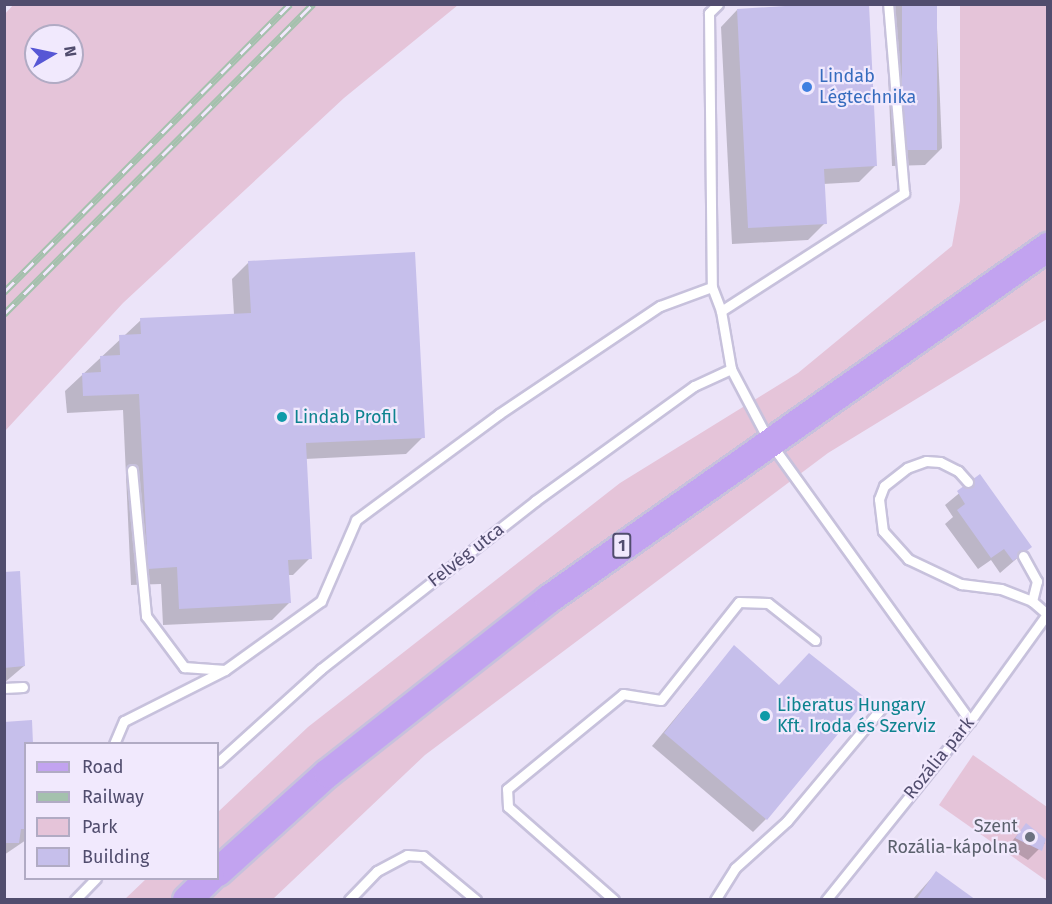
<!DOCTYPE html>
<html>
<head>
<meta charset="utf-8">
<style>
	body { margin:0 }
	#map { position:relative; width:1052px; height:904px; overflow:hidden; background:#ece4f9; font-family:"Fira Sans",sans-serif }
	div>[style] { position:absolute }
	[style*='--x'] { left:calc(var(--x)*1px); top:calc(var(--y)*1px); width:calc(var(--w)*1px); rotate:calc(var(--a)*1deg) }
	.green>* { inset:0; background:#e5c4d9 }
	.shadow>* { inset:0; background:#0003 }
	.building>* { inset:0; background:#c6bfeb; transform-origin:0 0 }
	.roads { filter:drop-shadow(2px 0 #c7c1dc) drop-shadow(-2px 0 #c7c1dc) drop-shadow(0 2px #c7c1dc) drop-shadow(0 -2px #c7c1dc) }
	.lane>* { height:9px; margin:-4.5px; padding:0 4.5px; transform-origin:4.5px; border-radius:4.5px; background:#fff }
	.primary>* { height:28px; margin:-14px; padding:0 14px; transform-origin:14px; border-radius:14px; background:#c2a3f0 }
	.rail>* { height:7px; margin-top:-3.5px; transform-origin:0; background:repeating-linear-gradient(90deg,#f1e9fd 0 14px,#a4c1ad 0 28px); box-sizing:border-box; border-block:2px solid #a4c1ad }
	.dots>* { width:16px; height:16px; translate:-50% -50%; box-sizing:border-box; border:3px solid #f1e9fd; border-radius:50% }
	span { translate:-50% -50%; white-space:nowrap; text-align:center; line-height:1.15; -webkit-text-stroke:4.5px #f1e9fd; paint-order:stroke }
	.shield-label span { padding:2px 4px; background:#f1e9fd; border:2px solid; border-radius:4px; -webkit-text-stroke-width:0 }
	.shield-label { font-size:16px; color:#514d6e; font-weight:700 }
	.shop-label { font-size:18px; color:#366cbe }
	.left { translate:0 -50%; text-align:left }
	.culture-label { font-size:18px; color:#0d838f }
	.street-label { font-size:18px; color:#514d6e }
	.worship-label { font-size:18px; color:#5b616d }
	.right { translate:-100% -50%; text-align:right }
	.frame { position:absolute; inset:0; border:6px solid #514d6e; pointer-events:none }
	.legend { position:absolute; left:24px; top:742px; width:195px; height:138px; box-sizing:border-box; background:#f1e9fd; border:2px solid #b1abc4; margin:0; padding:8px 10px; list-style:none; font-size:18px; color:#514d6e }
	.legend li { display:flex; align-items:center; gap:12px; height:30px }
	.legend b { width:30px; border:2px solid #b1abc4 }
	.north { position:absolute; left:24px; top:24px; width:60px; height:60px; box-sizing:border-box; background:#f1e9fd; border:2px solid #b1abc4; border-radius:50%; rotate:81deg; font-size:16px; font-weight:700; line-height:24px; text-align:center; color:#514d6e }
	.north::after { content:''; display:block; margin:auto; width:21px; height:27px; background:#5757d5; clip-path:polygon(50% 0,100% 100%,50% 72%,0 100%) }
</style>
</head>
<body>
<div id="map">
	<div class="green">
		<div style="clip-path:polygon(evenodd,14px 4px,458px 4px,458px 5px,344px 98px,123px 303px,5px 431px,4px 15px,14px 4px,36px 36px,72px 36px,72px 72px,36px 72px,36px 36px)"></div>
		<div style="clip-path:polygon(960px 5px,1047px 5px,1047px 319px,828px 453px,425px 755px,273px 899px,124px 900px,146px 879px,218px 878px,218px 812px,308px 727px,620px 483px,798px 373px,952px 246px,960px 201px)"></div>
		<div style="clip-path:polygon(973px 755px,1047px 807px,1047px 881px,939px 805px)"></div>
	</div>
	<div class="shadow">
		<div style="clip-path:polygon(885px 4px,936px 4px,942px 148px,925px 165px,892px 166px)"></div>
		<div style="clip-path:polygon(737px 10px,876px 165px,859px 182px,823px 184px,825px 223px,808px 240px,732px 244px,721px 27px)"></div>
		<div style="clip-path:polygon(249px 262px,423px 437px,406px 454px,305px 459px,310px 558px,293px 575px,288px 575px,289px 603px,272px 620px,163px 625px,161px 584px,131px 585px,123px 410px,67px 413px,65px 391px,141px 320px,234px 315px,232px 279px)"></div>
		<div style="clip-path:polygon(980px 476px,1030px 547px,1000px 573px,991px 560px,978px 569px,945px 524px,953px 517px,945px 505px)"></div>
		<div style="clip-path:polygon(4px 573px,24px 666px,4px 683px)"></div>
		<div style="clip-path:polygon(734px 647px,766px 819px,753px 832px,652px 746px)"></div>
		<div style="clip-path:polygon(4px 723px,26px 744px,26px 840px,4px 855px)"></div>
		<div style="clip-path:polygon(1026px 825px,1045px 843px,1028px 860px,1007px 847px)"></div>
		<div style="clip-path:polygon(936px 873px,973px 900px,912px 900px)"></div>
	</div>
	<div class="building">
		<div style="clip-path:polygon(816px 4px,869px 4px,877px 166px,824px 169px,827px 224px,748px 228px,737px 9px)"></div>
		<div style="left:902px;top:4px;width:35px;height:146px"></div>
		<div style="clip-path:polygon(415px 252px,425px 438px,306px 443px,312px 559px,288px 560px,291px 603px,179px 609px,177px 567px,148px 569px,139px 394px,83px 396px,82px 373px,101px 372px,100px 356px,120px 355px,119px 335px,141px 334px,140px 318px,251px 313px,248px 261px)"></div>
		<div style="clip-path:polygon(980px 474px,1032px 547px,1013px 561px,1004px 549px,991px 558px,957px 510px,965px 504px,957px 491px)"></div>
		<div style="clip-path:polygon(20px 571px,25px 666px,4px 668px,4px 572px)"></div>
		<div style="clip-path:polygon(734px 645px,779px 685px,809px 653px,867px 699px,767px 820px,664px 733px)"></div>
		<div style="clip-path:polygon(32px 720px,33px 744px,26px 744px,26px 829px,21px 829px,19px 843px,4px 843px,4px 722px)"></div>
		<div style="clip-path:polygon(1026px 823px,1046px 839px,1042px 851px,1015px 838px)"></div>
		<div style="clip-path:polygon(936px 871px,976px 900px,916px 900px)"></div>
	</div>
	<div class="roads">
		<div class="lane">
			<div style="--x:718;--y:4;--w:13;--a:135"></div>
			<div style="--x:709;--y:13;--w:274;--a:89.4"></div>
			<div style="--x:712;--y:287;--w:26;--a:69"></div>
			<div style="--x:721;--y:311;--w:59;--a:80.2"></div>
			<div style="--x:731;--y:369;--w:81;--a:62.2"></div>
			<div style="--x:769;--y:441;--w:345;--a:54.3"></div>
			<div style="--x:721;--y:311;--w:218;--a:-32.8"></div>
			<div style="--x:904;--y:193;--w:190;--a:-94.8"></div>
			<div style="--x:132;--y:470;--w:147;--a:84.5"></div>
			<div style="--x:146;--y:616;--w:64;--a:53.3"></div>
			<div style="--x:184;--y:667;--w:41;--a:4.2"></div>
			<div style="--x:225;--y:670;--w:118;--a:-35.7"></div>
			<div style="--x:321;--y:601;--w:88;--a:-66.6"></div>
			<div style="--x:356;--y:520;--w:178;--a:-36.5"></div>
			<div style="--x:499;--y:414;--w:194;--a:-33.9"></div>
			<div style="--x:660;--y:306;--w:55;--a:-20.1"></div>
			<div style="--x:968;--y:482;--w:15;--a:-132"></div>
			<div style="--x:958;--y:471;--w:20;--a:-153"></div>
			<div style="--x:940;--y:462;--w:14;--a:-176"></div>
			<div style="--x:926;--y:461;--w:20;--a:160"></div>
			<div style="--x:907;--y:468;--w:29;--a:142"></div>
			<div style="--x:884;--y:486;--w:14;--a:111"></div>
			<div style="--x:879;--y:499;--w:32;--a:83"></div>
			<div style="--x:883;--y:531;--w:38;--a:48"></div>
			<div style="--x:908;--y:559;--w:59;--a:25.3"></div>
			<div style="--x:961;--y:584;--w:40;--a:7.1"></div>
			<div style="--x:1001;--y:589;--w:33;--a:21"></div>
			<div style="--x:1032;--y:601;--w:20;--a:41"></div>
			<div style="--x:1023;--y:556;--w:29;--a:61"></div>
			<div style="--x:1037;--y:581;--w:21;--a:104"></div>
			<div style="--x:4;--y:688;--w:19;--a:-3"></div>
			<div style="--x:114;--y:744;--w:25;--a:-67"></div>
			<div style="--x:124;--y:721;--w:111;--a:-26.8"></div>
			<div style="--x:218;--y:762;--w:139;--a:-42.1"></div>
			<div style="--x:321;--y:669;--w:272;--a:-38.1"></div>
			<div style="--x:535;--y:501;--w:196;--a:-35.9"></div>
			<div style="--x:694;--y:386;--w:41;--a:-24.7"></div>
			<div style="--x:75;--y:900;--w:30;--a:-46"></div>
			<div style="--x:349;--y:900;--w:40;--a:-46"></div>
			<div style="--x:377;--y:871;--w:34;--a:-28"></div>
			<div style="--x:407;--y:855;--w:16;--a:4"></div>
			<div style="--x:423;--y:856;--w:69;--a:39.7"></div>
			<div style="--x:614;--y:900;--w:141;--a:-138.7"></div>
			<div style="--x:508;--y:807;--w:18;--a:-93"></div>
			<div style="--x:507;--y:789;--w:150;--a:-39.3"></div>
			<div style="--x:623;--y:694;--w:38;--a:9"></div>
			<div style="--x:661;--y:700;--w:125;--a:-51.5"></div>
			<div style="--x:739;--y:602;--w:29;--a:2"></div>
			<div style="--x:768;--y:603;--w:60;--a:38.2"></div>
			<div style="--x:715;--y:900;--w:38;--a:-58"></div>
			<div style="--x:735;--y:868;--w:70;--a:-42.1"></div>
			<div style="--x:787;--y:821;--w:150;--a:-50.1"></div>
			<div style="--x:826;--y:900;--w:230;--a:-51.2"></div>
			<div style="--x:970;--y:721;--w:133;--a:-54.2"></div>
		</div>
		<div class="primary">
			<div style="--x:218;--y:872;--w:148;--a:-42"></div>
			<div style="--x:328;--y:773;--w:281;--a:-38.2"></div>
			<div style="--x:549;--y:599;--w:611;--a:-35.2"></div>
			<div style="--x:187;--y:900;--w:32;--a:-44"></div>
		</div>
	</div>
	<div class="rail">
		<div style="--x:4;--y:292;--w:406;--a:-45.2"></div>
		<div style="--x:4;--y:314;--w:438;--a:-45.1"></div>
	</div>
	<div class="dots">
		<div style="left:807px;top:87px;background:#3f7fe0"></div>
		<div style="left:282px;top:417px;background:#0f9aa8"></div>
		<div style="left:765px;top:716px;background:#0f9aa8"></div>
		<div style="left:1030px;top:837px;background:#6b7280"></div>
	</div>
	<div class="shield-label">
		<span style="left:622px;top:546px">1</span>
	</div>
	<div class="shop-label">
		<span class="left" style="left:819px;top:87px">Lindab<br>Légtechnika</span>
	</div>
	<div class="culture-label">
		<span class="left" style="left:294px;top:417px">Lindab Profil</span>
		<span class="left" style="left:777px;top:716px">Liberatus Hungary<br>Kft. Iroda és Szerviz</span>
	</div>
	<div class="street-label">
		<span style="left:466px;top:555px;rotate:-38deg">Felvég utca</span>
		<span style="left:939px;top:758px;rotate:-51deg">Rozália park</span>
	</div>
	<div class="worship-label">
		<span class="right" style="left:1018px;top:837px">Szent<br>Rozália-kápolna</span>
	</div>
	<div class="frame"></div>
	<ul class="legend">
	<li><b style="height:8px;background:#c2a3f0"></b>Road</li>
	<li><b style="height:8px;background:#a4c1ad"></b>Railway</li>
	<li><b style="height:16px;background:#e5c4d9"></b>Park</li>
	<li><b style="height:16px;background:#c6bfeb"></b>Building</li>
	</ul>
	<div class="north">N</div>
</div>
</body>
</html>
